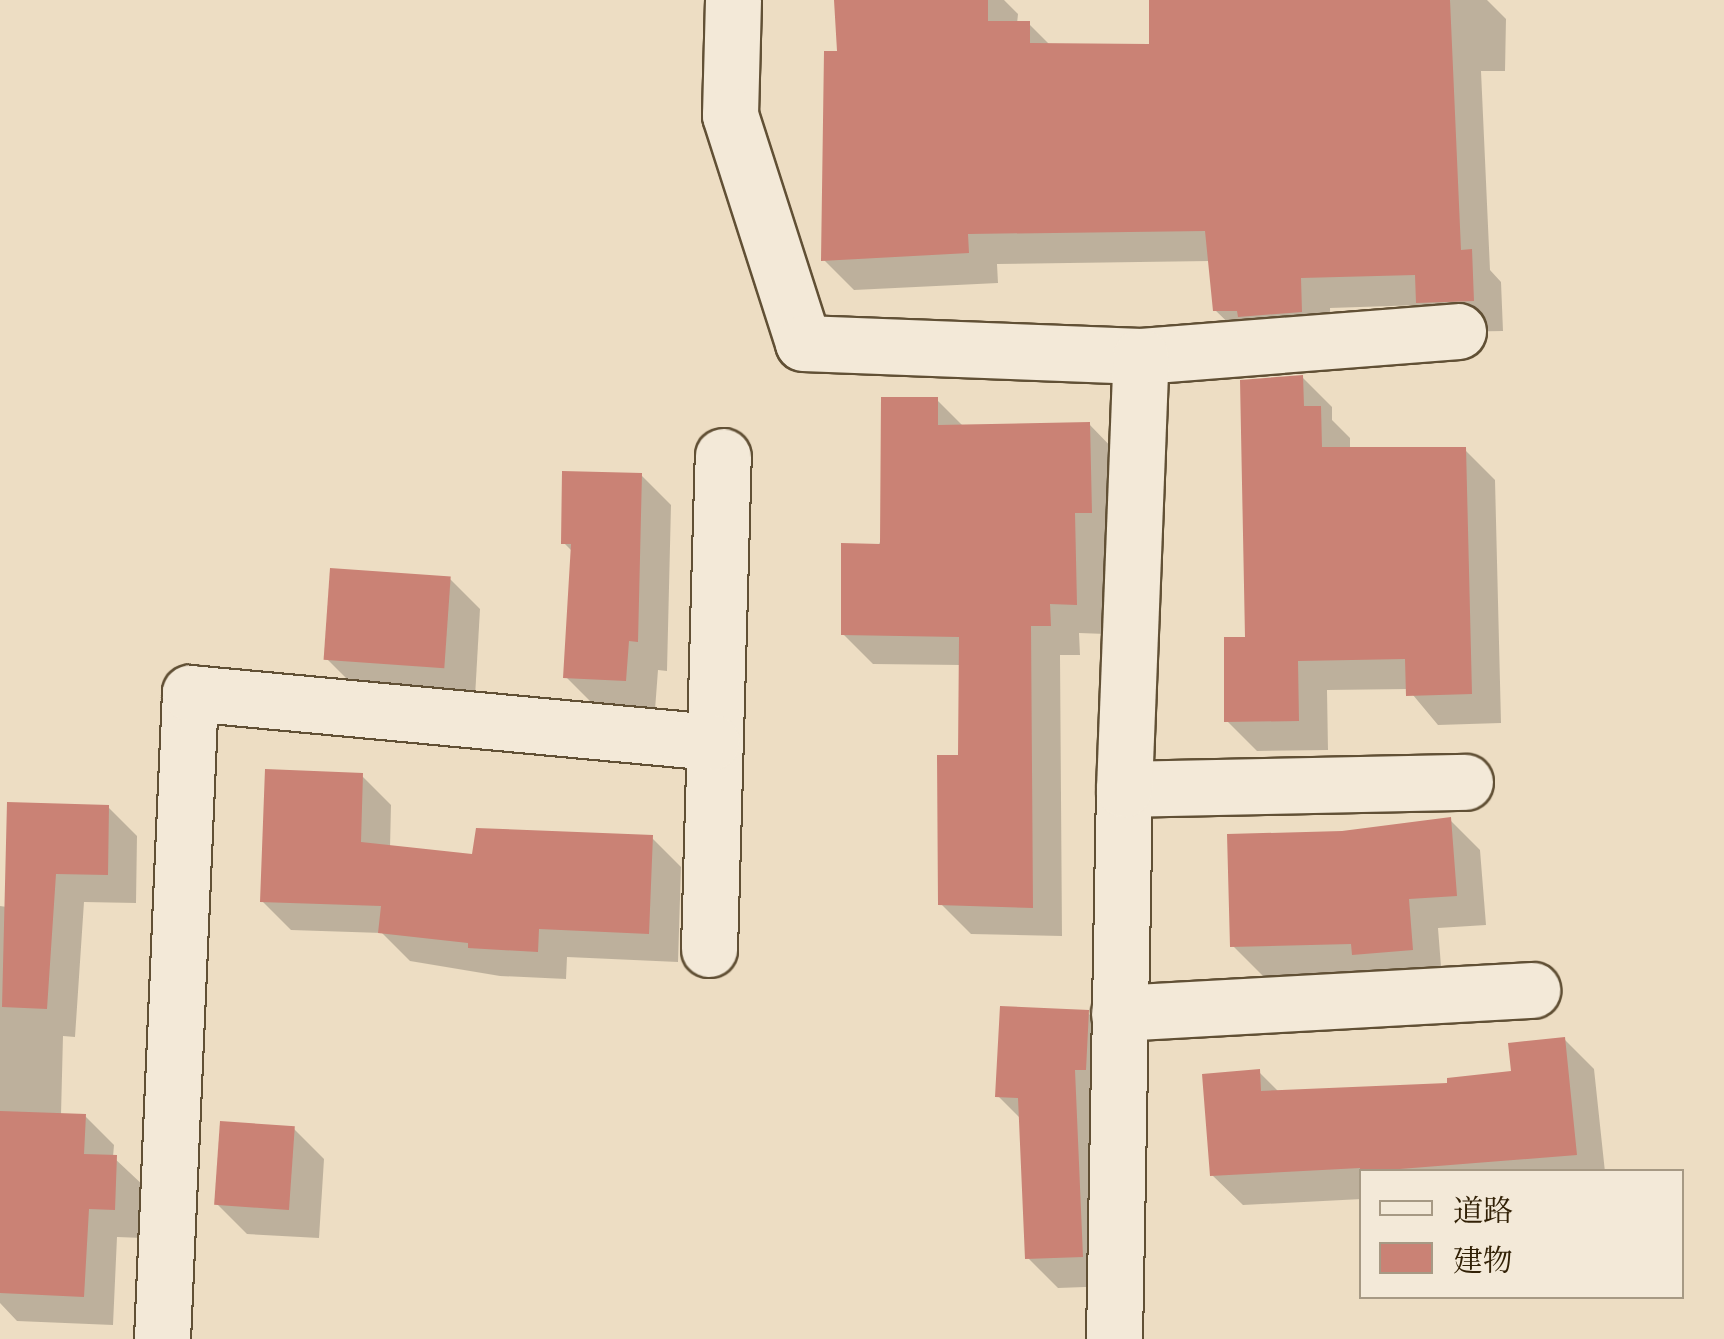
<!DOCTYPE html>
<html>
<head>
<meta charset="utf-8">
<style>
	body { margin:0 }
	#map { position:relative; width:1724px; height:1339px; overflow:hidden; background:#edddc3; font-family:Alegreya,"Noto Serif JP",serif }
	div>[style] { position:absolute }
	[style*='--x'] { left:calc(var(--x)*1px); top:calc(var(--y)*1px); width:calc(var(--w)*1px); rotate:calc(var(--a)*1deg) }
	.shadow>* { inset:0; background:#0003 }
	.building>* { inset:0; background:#ca8275; transform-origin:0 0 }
	.roads { filter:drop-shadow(2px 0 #615035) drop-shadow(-2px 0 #615035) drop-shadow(0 2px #615035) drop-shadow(0 -2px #615035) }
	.minor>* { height:55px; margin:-27.5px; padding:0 27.5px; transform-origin:27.5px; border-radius:27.5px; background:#f3e9d8 }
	span { translate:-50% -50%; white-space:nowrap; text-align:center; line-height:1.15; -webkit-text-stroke:10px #f3e9d8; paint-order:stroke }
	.legend { position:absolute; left:1359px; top:1169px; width:325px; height:130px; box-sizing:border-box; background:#f3e9d8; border:2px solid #a69984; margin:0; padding:12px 18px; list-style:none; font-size:30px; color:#322106 }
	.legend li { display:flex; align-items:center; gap:20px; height:50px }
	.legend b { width:50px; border:2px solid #a69984 }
</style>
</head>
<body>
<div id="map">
	<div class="shadow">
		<div style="clip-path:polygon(837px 0,1004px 0,1018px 14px,1017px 24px,1029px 24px,1051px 46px,1151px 46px,1151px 0,1487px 0,1506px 19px,1505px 71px,1481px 71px,1490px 270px,1501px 282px,1503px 331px,1449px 332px,1421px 305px,1330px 308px,1331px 341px,1246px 340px,1215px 310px,1210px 261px,997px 264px,998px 283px,854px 290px,824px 260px,840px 54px)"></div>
		<div style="clip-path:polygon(1302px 377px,1332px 407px,1332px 420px,1350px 438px,1350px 449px,1465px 450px,1495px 480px,1501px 723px,1438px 725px,1408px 689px,1327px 690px,1328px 750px,1257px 751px,1227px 721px)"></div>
		<div style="clip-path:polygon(937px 400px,964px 427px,1089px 424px,1119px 455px,1121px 542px,1104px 542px,1106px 634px,1079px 633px,1080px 655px,1060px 655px,1062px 936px,971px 934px,941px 904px,961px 758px,961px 665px,873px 664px,843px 634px)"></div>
		<div style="clip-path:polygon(641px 475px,671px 505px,667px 671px,658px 670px,655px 710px,596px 707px,566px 677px,573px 552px,564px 543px)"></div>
		<div style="clip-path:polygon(450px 579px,480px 609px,475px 697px,357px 689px,327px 659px)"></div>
		<div style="clip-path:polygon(362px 776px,391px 805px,390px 848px,474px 857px,652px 838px,681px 867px,678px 962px,567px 957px,566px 979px,500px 976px,410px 961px,382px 933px,291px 930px,262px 901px)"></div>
		<div style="clip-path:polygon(108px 807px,137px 836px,136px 903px,84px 902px,75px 1037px,63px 1036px,61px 1115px,85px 1116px,114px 1145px,113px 1157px,145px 1187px,143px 1238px,117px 1237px,113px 1325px,17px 1321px,0 1303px,0 906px,7px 907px)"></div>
		<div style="clip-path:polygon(1450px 820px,1480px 850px,1486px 925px,1438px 928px,1442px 979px,1263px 976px,1233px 946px,1342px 833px)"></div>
		<div style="clip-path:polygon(1088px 1013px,1118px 1043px,1112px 1286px,1058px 1288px,1028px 1258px,1022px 1120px,998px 1096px)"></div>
		<div style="clip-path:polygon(1564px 1039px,1594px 1069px,1605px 1172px,1362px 1172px,1362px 1199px,1243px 1205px,1212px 1175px,1259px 1072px,1280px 1093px,1450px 1086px,1514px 1073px)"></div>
		<div style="clip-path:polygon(294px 1129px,324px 1159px,319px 1238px,247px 1234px,217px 1204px)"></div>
	</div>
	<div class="building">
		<div style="clip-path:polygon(834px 0,988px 0,988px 21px,1030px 21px,1030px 43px,1149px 44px,1149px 0,1450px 0,1461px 250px,1472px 249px,1474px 301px,1416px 303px,1415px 275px,1301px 278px,1302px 312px,1238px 317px,1237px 311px,1213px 311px,1205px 231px,968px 234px,969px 253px,821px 261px,824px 51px,837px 51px)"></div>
		<div style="clip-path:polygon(1303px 375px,1304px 406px,1321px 406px,1322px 447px,1466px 447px,1472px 694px,1406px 696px,1405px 659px,1298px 661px,1299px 721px,1224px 722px,1224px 637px,1245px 637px,1240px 380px)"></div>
		<div style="clip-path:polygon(881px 397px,938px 397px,938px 425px,1090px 422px,1092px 513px,1075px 513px,1077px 605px,1050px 604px,1051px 626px,1031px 626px,1033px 908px,938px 905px,937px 755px,958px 755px,959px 637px,841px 635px,841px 543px,880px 544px)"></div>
		<div style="clip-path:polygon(562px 471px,642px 473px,638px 642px,629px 641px,626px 681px,563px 678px,571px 544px,561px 544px)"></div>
		<div style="left:330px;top:568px;width:121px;height:92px;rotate:4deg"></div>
		<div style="clip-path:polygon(265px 769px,363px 773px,361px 842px,472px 854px,476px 828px,653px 835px,649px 934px,539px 929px,538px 952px,468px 948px,468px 943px,378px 933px,381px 906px,260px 902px)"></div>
		<div style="clip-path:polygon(7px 802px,109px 805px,108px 875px,56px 874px,47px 1009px,2px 1007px)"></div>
		<div style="clip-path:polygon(1451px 817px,1457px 896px,1409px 899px,1413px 950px,1352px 955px,1351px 944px,1230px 947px,1227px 834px,1342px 831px)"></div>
		<div style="clip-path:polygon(1000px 1006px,1089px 1010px,1086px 1070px,1075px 1070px,1083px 1257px,1025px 1259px,1018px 1098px,995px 1097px)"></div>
		<div style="clip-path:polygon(1565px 1037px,1577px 1155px,1362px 1172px,1361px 1178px,1360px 1168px,1210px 1176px,1202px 1074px,1260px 1069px,1261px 1091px,1447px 1083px,1447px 1078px,1511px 1071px,1508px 1043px)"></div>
		<div style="clip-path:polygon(0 1111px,86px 1114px,84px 1154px,117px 1155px,115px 1210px,89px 1209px,84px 1297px,0 1293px)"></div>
		<div style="left:220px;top:1121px;width:75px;height:84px;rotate:4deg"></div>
	</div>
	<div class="roads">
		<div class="minor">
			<div style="--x:733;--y:0;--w:115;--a:91.5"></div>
			<div style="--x:730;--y:115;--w:239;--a:72.2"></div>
			<div style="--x:803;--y:343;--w:338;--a:2.2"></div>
			<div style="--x:1141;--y:356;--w:318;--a:-4.5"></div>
			<div style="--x:1124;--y:789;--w:341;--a:-1.2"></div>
			<div style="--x:709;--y:949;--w:493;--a:-88.4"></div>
			<div style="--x:1119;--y:1013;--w:414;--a:-3.2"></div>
			<div style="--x:162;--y:1339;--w:647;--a:-87.52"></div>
			<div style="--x:190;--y:693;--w:524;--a:5.36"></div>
			<div style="--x:1114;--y:1339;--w:550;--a:-88.96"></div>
			<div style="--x:1124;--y:789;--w:433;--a:-87.8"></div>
		</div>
	</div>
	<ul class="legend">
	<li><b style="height:12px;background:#f3e9d8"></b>道路</li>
	<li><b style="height:28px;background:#ca8275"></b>建物</li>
	</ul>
</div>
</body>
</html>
